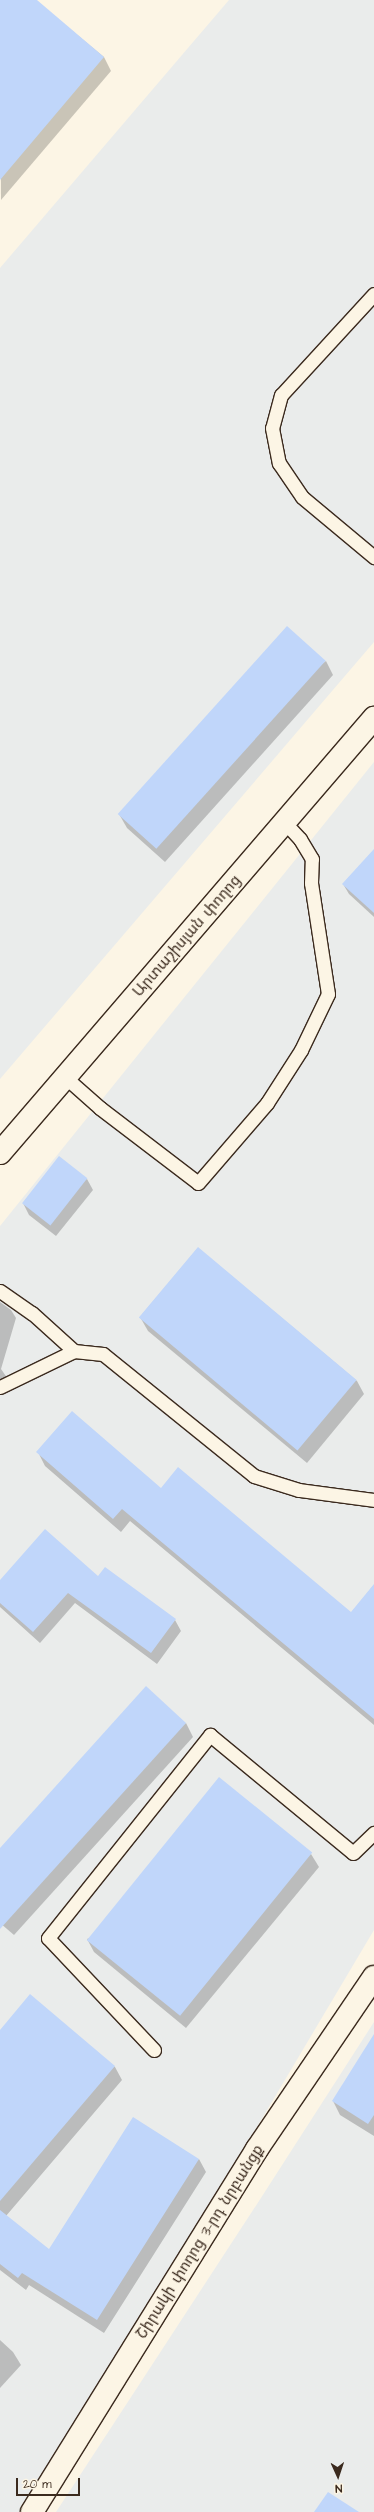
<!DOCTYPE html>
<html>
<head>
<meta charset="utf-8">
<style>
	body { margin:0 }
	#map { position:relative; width:374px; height:2512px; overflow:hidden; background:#fcf5e5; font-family:"Architects Daughter","Noto Sans Armenian",sans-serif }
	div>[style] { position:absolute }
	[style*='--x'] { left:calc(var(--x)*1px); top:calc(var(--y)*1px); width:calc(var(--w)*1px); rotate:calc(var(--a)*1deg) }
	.built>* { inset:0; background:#eaeceb }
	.shadow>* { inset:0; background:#0003 }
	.building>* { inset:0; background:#c0d6fa; transform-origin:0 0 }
	.roads { filter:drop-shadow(1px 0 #3b2a1e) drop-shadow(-1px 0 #3b2a1e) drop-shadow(0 1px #3b2a1e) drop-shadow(0 -1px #3b2a1e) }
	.service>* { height:13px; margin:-6.5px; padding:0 6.5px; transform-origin:6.5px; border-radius:6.5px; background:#fcf5e5 }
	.minor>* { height:22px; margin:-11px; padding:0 11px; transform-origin:11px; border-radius:11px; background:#fcf5e5 }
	span { translate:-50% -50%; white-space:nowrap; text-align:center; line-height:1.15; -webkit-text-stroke:3px #fcf5e5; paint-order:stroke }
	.street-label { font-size:15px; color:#3b2a1e }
	.north { position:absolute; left:318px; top:2456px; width:40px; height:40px; -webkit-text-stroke:3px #fcf5e5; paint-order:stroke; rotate:177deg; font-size:11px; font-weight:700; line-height:16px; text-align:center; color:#3b2a1e }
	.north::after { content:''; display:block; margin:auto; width:14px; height:18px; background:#3b2a1e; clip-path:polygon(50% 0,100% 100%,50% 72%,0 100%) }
	.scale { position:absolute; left:16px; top:2478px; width:64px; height:18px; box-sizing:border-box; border:2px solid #3b2a1e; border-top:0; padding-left:5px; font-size:12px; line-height:14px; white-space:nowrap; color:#3b2a1e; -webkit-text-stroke:3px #fcf5e5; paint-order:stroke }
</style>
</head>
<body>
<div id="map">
	<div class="built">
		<div style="clip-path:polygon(229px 0,374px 0,374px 642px,0 1079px,0 268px)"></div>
		<div style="clip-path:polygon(374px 762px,374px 1930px,109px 2376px,25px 2512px,0 2512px,0 1226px)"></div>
		<div style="clip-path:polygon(374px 2022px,374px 2512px,56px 2512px,259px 2201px)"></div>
	</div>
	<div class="shadow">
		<div style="clip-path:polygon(0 0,35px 0,104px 57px,111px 71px,1px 200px)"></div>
		<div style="clip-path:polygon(326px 661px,333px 675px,165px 862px,127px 828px,119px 814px)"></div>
		<div style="clip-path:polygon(374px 850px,374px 917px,349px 894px,343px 884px)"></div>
		<div style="clip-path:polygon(87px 1179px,93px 1190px,56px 1236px,29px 1215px,23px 1203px)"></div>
		<div style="clip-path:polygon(198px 1248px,357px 1381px,364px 1394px,307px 1463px,148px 1331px,140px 1317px)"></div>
		<div style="clip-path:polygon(0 1302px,11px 1310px,16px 1318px,1px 1369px,10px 1382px,0 1390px)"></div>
		<div style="clip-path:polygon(38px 1452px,161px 1489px,351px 1613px,374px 1585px,374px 1725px,130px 1521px,121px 1532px,45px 1466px)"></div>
		<div style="clip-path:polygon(98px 1578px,175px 1620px,181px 1631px,157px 1664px,75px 1603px,40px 1643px,0 1607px,0 1582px)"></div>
		<div style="clip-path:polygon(186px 1723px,193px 1737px,14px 1935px,0 1923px,0 1849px)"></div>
		<div style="clip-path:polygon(311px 1854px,319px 1867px,186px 2028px,94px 1952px,87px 1939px)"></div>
		<div style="clip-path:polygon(30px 1996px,115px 2067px,122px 2080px,6px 2216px,49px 2250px,199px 2159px,206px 2172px,104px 2333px,29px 2285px,26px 2290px,0 2270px,0 2031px)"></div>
		<div style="clip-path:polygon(374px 2036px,374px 2136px,340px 2115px,333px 2101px)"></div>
		<div style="clip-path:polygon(0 2340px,13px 2352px,21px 2365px,0 2388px)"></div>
	</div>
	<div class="building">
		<div style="clip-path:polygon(0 0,37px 0,104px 57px,0 180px)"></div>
		<div style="left:287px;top:626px;width:52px;height:253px;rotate:42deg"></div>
		<div style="clip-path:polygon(374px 849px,374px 913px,342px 884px)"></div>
		<div style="left:59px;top:1156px;width:36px;height:60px;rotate:38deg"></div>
		<div style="left:198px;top:1247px;width:207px;height:92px;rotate:40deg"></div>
		<div style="clip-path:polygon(72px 1411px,161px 1488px,178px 1467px,351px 1612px,374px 1584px,374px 1719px,122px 1509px,113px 1519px,36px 1452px)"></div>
		<div style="clip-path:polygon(45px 1529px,98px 1576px,105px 1567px,176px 1619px,151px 1653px,68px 1593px,33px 1632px,0 1603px,0 1580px)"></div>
		<div style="clip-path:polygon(146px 1686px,186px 1723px,0 1929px,0 1848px)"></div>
		<div style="left:219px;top:1777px;width:120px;height:210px;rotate:39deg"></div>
		<div style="clip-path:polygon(30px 1994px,115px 2066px,0 2201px,0 2030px)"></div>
		<div style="clip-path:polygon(374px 2034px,374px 2115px,368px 2124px,332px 2101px)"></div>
		<div style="clip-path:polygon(133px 2117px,199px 2159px,97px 2320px,22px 2273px,18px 2278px,0 2264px,0 2210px,49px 2249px)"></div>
		<div style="clip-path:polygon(328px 2492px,359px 2512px,314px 2512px)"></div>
	</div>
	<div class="roads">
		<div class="service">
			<div style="--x:374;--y:294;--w:137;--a:132.6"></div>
			<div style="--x:281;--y:395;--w:34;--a:105"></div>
			<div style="--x:272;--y:428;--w:36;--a:79"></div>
			<div style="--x:279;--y:463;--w:41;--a:55.9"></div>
			<div style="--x:302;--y:497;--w:94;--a:39.8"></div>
			<div style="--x:65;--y:1077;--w:47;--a:41.5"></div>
			<div style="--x:100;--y:1108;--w:123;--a:37.4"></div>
			<div style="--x:198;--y:1183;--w:106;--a:-49.2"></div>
			<div style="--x:267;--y:1103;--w:63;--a:-57.3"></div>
			<div style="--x:301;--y:1050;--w:62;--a:-64.3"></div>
			<div style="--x:328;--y:994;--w:112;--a:-98.7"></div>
			<div style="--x:311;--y:883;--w:24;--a:-88"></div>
			<div style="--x:312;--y:859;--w:23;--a:-121"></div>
			<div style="--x:300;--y:839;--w:23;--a:-133"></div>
			<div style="--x:0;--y:1291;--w:39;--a:35"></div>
			<div style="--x:32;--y:1313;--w:57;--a:42.1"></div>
			<div style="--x:0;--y:1387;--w:82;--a:-25.9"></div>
			<div style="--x:74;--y:1351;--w:29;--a:6"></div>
			<div style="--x:103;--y:1354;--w:194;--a:38.9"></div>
			<div style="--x:254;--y:1476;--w:47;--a:17.3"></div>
			<div style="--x:299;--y:1490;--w:76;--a:7.6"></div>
			<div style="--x:154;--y:2050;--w:154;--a:-133.4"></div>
			<div style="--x:48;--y:1938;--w:260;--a:-51.4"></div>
			<div style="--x:210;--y:1735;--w:185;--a:39.5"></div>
			<div style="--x:353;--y:1853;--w:29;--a:-44"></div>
		</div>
		<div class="minor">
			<div style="--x:0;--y:1153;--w:574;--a:-49.31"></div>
			<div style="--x:32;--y:2512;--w:427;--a:-58.2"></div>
			<div style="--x:257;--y:2149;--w:208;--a:-55.8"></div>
		</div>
	</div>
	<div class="street-label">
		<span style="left:187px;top:936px;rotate:-49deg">Արտաշիսյան փողոց</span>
		<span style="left:200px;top:2242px;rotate:-58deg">Շիրակի փողոց 3-րդ նրբանցք</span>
	</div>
	<div class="north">N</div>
	<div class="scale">20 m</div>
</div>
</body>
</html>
